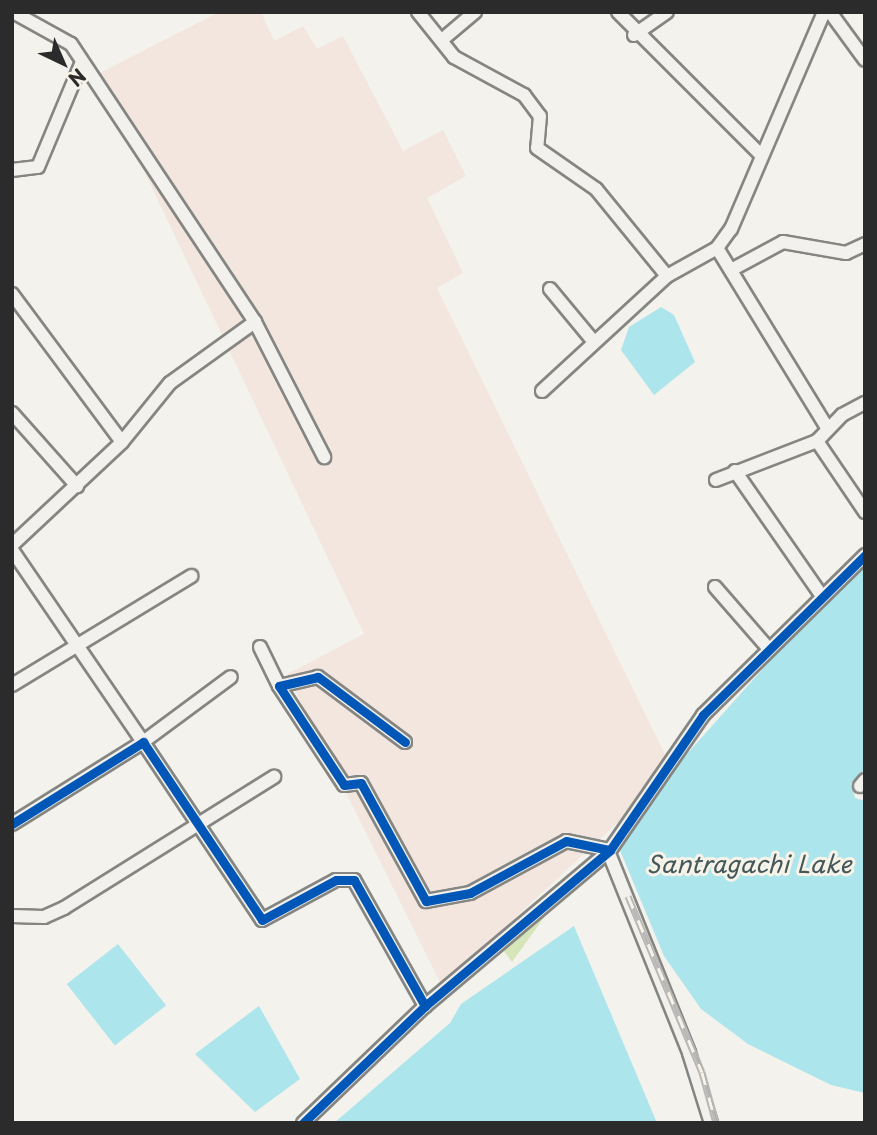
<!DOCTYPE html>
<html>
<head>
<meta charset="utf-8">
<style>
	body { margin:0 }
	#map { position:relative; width:877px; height:1135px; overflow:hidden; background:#f4f2ec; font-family:"Playpen Sans",sans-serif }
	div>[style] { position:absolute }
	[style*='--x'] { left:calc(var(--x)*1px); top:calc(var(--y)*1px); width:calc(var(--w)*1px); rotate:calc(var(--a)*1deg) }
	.built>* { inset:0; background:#f2e6de }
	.green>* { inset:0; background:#d6e5ba }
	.water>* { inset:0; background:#ade5ec; transform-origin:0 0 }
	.roads { filter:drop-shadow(2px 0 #858582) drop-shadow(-2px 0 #858582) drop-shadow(0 2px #858582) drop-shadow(0 -2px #858582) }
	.minor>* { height:12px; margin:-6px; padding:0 6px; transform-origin:6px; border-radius:6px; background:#f2f1ed }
	.rail>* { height:7px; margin-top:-3.5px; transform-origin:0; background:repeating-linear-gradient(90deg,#f7f3e8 0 13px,#b8b7b5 0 26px); box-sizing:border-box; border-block:2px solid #b8b7b5 }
	.cycleway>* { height:9px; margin:-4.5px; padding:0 4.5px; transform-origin:4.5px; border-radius:4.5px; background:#0057b8 }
	span { translate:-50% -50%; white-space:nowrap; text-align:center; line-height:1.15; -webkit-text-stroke:6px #f7f3e8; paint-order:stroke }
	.water-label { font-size:24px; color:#44585b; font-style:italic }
	.frame { position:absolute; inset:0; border:14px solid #2b2b2b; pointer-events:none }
	.north { position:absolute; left:28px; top:28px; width:70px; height:70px; -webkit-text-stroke:5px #f7f3e8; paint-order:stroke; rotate:136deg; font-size:19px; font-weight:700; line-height:28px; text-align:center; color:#2b2b2b }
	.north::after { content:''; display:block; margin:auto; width:24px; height:32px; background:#2b2b2b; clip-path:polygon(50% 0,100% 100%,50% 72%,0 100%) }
</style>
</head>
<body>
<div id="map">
	<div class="built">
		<div style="clip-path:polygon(219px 12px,261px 12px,274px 41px,303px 26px,317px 49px,343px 36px,403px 151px,443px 130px,466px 176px,427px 198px,463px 273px,437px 288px,673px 771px,442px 986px,287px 674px,364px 634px,98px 74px)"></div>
	</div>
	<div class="green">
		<div style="clip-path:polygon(556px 901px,512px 962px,503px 950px)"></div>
	</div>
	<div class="water">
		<div style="clip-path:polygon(661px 307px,674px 315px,695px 362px,654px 395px,621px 350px,629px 327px)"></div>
		<div style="clip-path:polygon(865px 554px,865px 768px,851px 784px,855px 798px,865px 801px,865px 1093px,831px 1085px,748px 1044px,701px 1009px,664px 956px,614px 836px)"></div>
		<div style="clip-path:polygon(574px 926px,657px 1123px,334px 1123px,450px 1023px,461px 1004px)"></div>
		<div style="left:118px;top:944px;width:78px;height:65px;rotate:52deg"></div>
		<div style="clip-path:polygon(259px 1006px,300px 1079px,255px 1112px,195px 1054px)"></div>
	</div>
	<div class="roads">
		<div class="minor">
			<div style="--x:13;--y:12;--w:66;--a:28.9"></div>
			<div style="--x:71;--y:44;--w:333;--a:56.5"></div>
			<div style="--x:418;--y:12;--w:58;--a:51.3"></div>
			<div style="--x:454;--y:57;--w:80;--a:28.5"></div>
			<div style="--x:524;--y:95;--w:26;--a:53"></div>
			<div style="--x:540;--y:116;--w:32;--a:95"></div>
			<div style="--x:537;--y:148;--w:72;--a:34.8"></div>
			<div style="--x:596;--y:189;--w:112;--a:50.8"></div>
			<div style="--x:618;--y:12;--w:201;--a:45"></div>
			<div style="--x:830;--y:12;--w:59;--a:53.9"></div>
			<div style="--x:634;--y:35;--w:40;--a:-34.9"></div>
			<div style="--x:443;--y:39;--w:42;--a:-40.2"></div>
			<div style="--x:12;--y:170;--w:26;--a:-7"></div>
			<div style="--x:38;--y:167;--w:114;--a:-67.3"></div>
			<div style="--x:717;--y:248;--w:212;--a:58.5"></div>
			<div style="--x:731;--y:270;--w:59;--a:-28.3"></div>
			<div style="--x:783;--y:242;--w:64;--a:9.9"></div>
			<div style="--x:846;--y:253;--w:21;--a:-25"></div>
			<div style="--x:550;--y:289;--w:69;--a:50.3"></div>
			<div style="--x:12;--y:294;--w:184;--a:53.4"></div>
			<div style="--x:542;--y:391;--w:170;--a:-42.6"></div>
			<div style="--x:667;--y:276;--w:57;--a:-29.2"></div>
			<div style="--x:717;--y:248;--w:24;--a:-54"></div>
			<div style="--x:731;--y:229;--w:236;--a:-66.8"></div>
			<div style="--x:12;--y:413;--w:98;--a:48.3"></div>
			<div style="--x:817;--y:441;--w:86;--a:55.9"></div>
			<div style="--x:735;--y:471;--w:152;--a:55.2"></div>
			<div style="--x:716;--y:480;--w:108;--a:-21.1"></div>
			<div style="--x:817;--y:441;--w:36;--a:-46"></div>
			<div style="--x:842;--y:415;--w:26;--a:-28"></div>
			<div style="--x:12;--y:545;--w:151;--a:-43.1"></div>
			<div style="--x:122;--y:442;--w:76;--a:-50.9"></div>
			<div style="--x:170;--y:383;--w:105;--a:-35.7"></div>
			<div style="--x:255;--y:322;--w:152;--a:62.9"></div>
			<div style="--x:12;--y:550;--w:232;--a:55.7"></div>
			<div style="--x:143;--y:742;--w:109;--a:-36.5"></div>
			<div style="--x:715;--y:587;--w:81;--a:49"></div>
			<div style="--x:260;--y:647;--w:43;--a:64"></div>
			<div style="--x:12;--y:685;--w:210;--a:-31.3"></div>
			<div style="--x:405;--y:742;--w:109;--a:-143.2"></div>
			<div style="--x:318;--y:677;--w:40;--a:167"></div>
			<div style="--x:279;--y:686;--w:118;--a:56.7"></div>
			<div style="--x:344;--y:785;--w:17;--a:-7"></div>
			<div style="--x:361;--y:783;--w:135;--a:61.2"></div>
			<div style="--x:426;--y:901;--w:45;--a:-10.3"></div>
			<div style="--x:470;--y:893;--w:109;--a:-28.4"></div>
			<div style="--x:566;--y:841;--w:45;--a:11.6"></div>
			<div style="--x:860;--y:786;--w:8;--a:-50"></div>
			<div style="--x:12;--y:824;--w:155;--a:-32"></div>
			<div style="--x:143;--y:742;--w:214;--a:56.2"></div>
			<div style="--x:262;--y:920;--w:84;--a:-28.4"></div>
			<div style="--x:336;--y:880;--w:18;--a:0"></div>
			<div style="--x:354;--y:880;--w:145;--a:60.6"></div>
			<div style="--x:608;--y:851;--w:218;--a:68.1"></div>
			<div style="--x:689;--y:1053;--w:73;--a:72.6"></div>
			<div style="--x:12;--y:916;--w:32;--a:2"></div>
			<div style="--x:44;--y:917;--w:22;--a:-24"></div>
			<div style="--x:64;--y:908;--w:248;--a:-32"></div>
			<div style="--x:303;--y:1123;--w:169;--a:-43.8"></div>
			<div style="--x:425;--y:1006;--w:242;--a:-40.1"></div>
			<div style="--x:610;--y:850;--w:164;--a:-55.4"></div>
			<div style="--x:703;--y:715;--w:228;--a:-44.6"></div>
		</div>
	</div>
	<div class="rail">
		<div style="--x:628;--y:896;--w:191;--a:67.2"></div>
		<div style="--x:702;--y:1072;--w:53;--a:74.6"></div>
	</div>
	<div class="cycleway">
		<div style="--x:405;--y:742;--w:109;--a:-143.2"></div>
		<div style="--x:318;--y:677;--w:40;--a:167"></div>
		<div style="--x:279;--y:686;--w:118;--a:56.7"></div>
		<div style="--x:344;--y:785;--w:17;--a:-7"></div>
		<div style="--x:361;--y:783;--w:135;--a:61.2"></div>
		<div style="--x:426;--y:901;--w:45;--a:-10.3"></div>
		<div style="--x:470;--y:893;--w:109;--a:-28.4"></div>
		<div style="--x:566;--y:841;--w:45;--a:11.6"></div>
		<div style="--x:12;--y:824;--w:155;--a:-32"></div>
		<div style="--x:143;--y:742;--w:214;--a:56.2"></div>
		<div style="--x:262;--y:920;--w:84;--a:-28.4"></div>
		<div style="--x:336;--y:880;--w:18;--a:0"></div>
		<div style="--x:354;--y:880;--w:145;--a:60.6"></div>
		<div style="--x:303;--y:1123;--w:169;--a:-43.8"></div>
		<div style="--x:425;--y:1006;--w:242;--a:-40.1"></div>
		<div style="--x:610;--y:850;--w:164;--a:-55.4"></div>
		<div style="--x:703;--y:715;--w:228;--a:-44.6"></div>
	</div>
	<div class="water-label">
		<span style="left:749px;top:864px">Santragachi Lake</span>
	</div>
	<div class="frame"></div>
	<div class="north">N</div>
</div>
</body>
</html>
